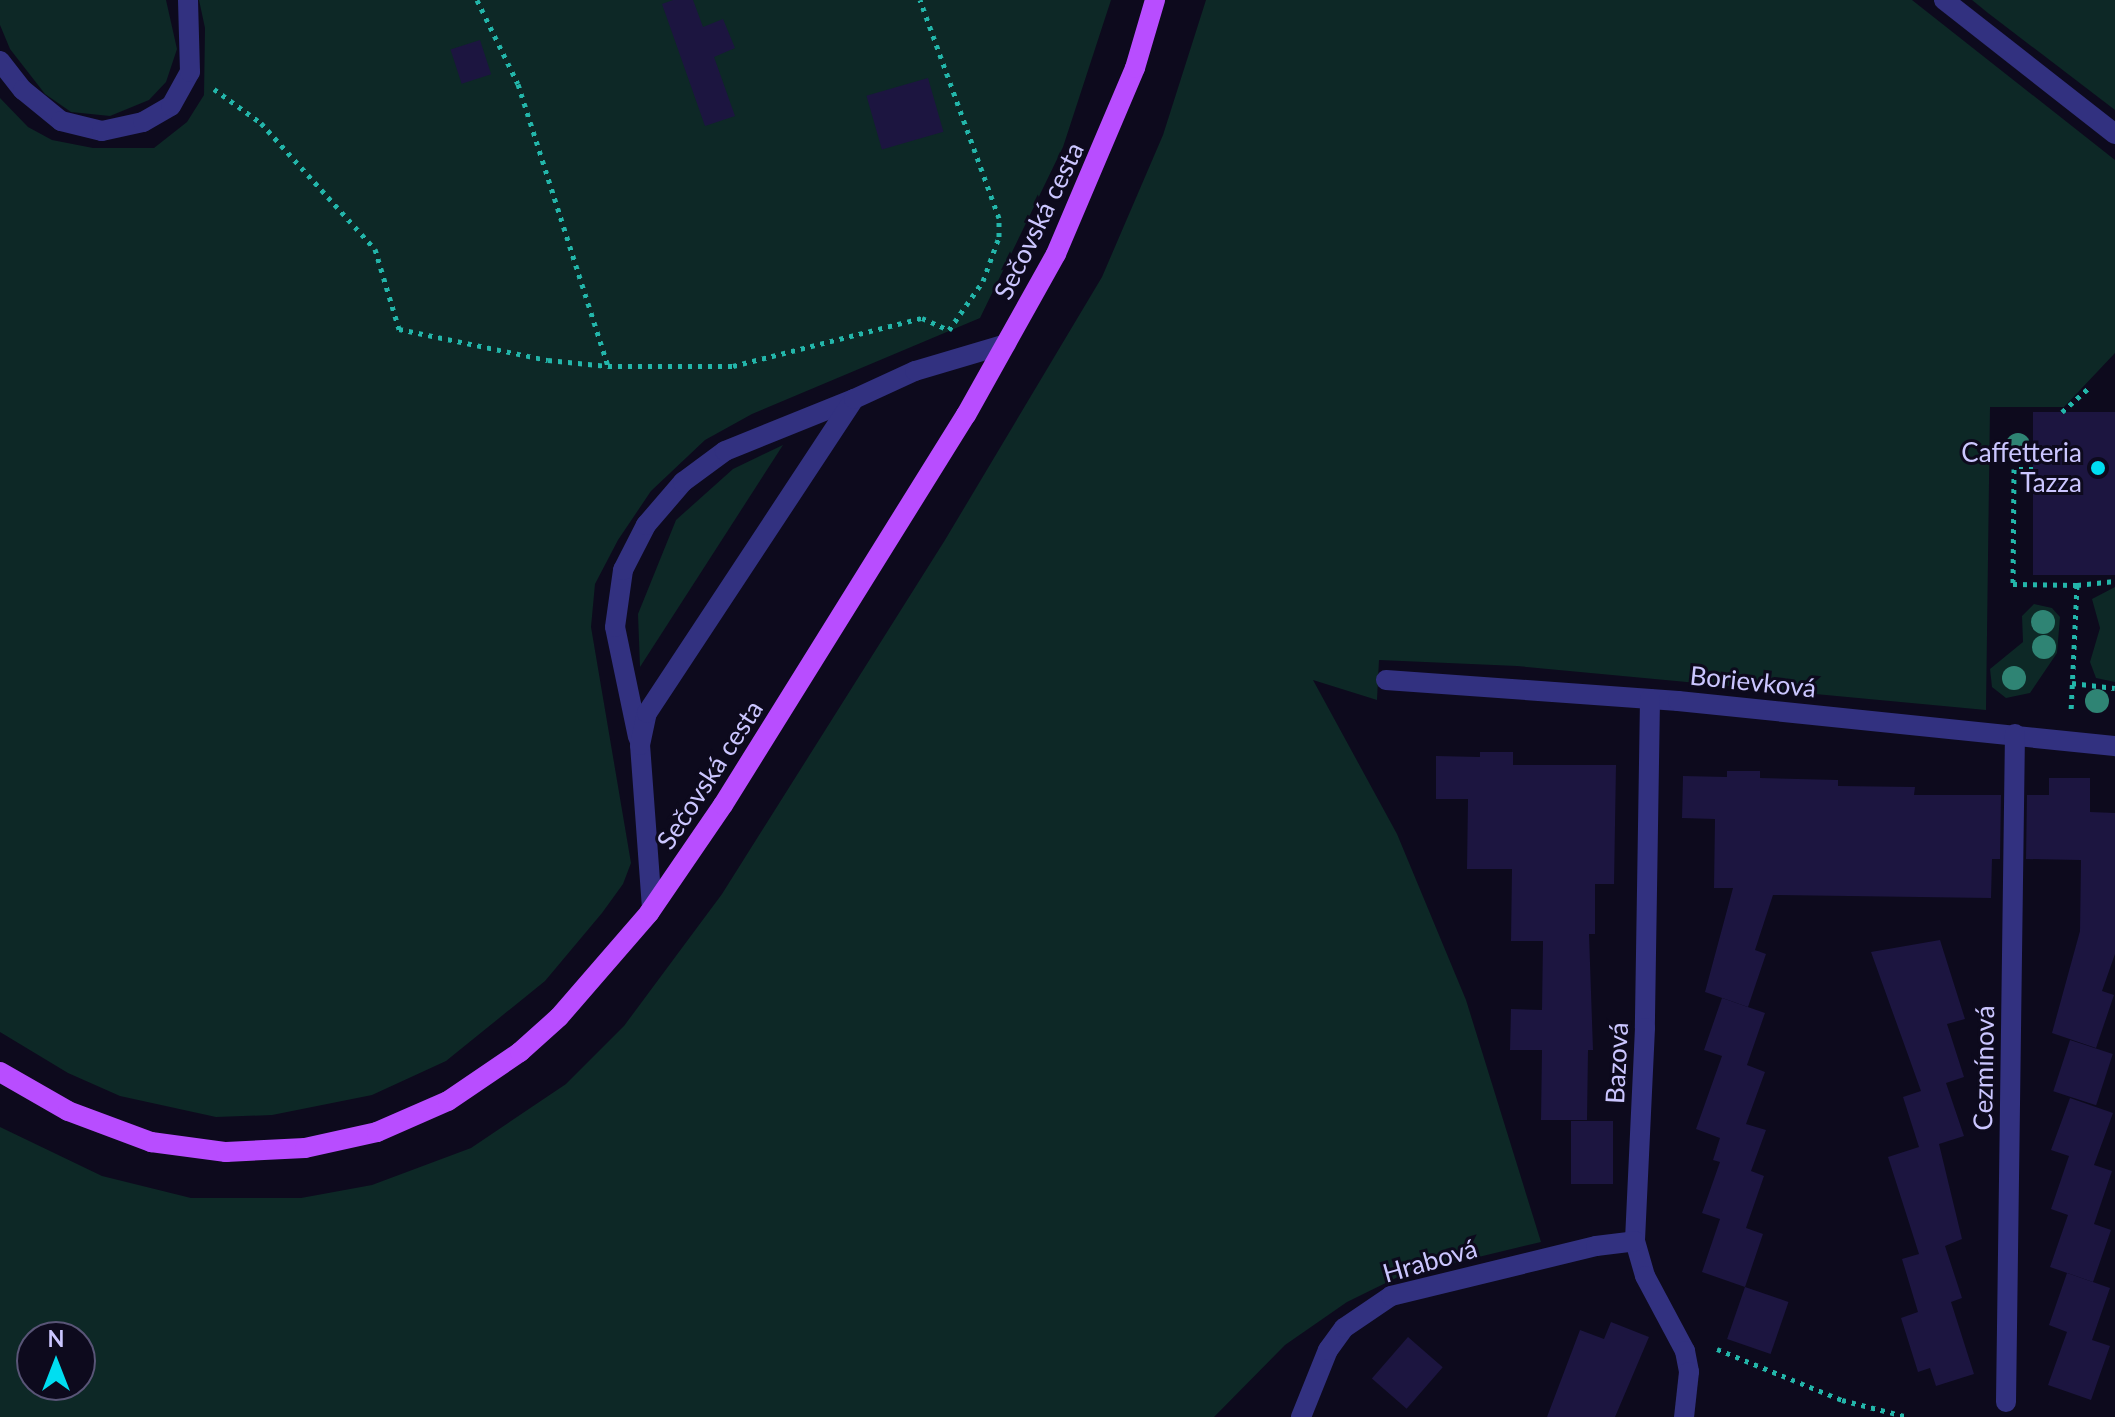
<!DOCTYPE html>
<html>
<head>
<meta charset="utf-8">
<style>
	body { margin:0 }
	#map { position:relative; width:2115px; height:1417px; overflow:hidden; background:#0d0a1d; font-family:Lato,sans-serif }
	div>[style] { position:absolute }
	[style*='--x'] { left:calc(var(--x)*1px); top:calc(var(--y)*1px); width:calc(var(--w)*1px); rotate:calc(var(--a)*1deg) }
	.green>* { inset:0; background:#0d2826 }
	.building>* { inset:0; background:#1c1540; transform-origin:0 0 }
	.path>* { height:5px; margin-top:-2.5px; transform-origin:0; background:repeating-linear-gradient(90deg,#23b6aa 0 4px,transparent 0 10px) }
	.minor>* { height:20px; margin:-10px; padding:0 10px; transform-origin:10px; border-radius:10px; background:#323180 }
	.major>* { height:20px; margin:-10px; padding:0 10px; transform-origin:10px; border-radius:10px; background:#b84dff }
	.trees>* { width:24px; height:24px; margin:-12px; border-radius:50%; background:#2f8474 }
	.dots>* { width:22px; height:22px; translate:-50% -50%; box-sizing:border-box; border:4px solid #0d0a1d; border-radius:50% }
	span { translate:-50% -50%; white-space:nowrap; text-align:center; line-height:1.15; -webkit-text-stroke:6px #0d0a1d; paint-order:stroke }
	.street-label { font-size:26px; color:#cbc6ff }
	.poi-label { font-size:26px; color:#cbc6ff }
	.right { translate:-100% -50%; text-align:right }
	.north { position:absolute; left:16px; top:1321px; width:80px; height:80px; box-sizing:border-box; background:#0d0a1d; border:2px solid #595577; border-radius:50%; rotate:0deg; font-size:22px; font-weight:700; line-height:32px; text-align:center; color:#cbc6ff }
	.north::after { content:''; display:block; margin:auto; width:28px; height:36px; background:#00def1; clip-path:polygon(50% 0,100% 100%,50% 72%,0 100%) }
</style>
</head>
<body>
<div id="map">
	<div class="green">
		<div style="clip-path:polygon(0 0,166px 0,177px 49px,166px 82px,149px 100px,110px 116px,71px 112px,45px 94px,10px 49px,0 25px)"></div>
		<div style="clip-path:polygon(199px 0,1111px 0,1063px 147px,980px 318px,752px 414px,705px 440px,651px 491px,618px 540px,595px 584px,591px 627px,631px 863px,623px 884px,602px 913px,545px 981px,446px 1061px,372px 1095px,272px 1115px,216px 1117px,120px 1096px,68px 1073px,0 1032px,0 98px,28px 127px,52px 140px,93px 148px,154px 148px,187px 122px,204px 95px,205px 28px)"></div>
		<div style="clip-path:polygon(evenodd,1206px 0,1912px 0,2115px 160px,2115px 353px,2064px 407px,1990px 407px,1986px 710px,1517px 666px,1379px 660px,1377px 700px,1313px 680px,1397px 834px,1466px 1000px,1541px 1242px,1400px 1276px,1347px 1302px,1285px 1345px,1214px 1417px,0 1417px,0 1127px,102px 1176px,191px 1198px,301px 1198px,372px 1185px,471px 1148px,566px 1084px,624px 1026px,722px 894px,945px 540px,1102px 277px,1163px 135px,1206px 0,32px 1337px,80px 1337px,80px 1385px,32px 1385px,32px 1337px)"></div>
		<div style="clip-path:polygon(1972px 0,2115px 0,2115px 110px,1988px 13px)"></div>
		<div style="clip-path:polygon(783px 445px,640px 667px,638px 614px,676px 520px,733px 469px)"></div>
		<div style="clip-path:polygon(2115px 587px,2115px 682px,2096px 678px,2090px 662px,2100px 628px,2092px 599px)"></div>
		<div style="clip-path:polygon(2034px 604px,2052px 608px,2060px 617px,2057px 653px,2030px 693px,2006px 698px,1992px 687px,1990px 669px,2023px 642px,2022px 616px)"></div>
	</div>
	<div class="building">
		<div style="clip-path:polygon(673px 0,693px 0,703px 27px,723px 19px,735px 48px,714px 57px,735px 116px,705px 126px,662px 4px)"></div>
		<div style="left:480px;top:40px;width:36px;height:31px;rotate:72deg"></div>
		<div style="left:928px;top:78px;width:56px;height:64px;rotate:74deg"></div>
		<div style="left:2033px;top:412px;width:82px;height:163px"></div>
		<div style="clip-path:polygon(1480px 752px,1513px 752px,1513px 765px,1616px 765px,1614px 884px,1595px 884px,1595px 934px,1589px 934px,1593px 1050px,1588px 1050px,1587px 1120px,1541px 1120px,1542px 1050px,1510px 1050px,1511px 1009px,1542px 1010px,1543px 941px,1511px 941px,1512px 869px,1467px 869px,1468px 799px,1436px 799px,1436px 756px,1480px 757px)"></div>
		<div style="clip-path:polygon(1727px 771px,1760px 771px,1760px 778px,1838px 780px,1838px 786px,1915px 787px,1914px 795px,2001px 795px,2000px 859px,1992px 859px,1991px 898px,1773px 895px,1755px 950px,1766px 954px,1748px 1007px,1705px 992px,1733px 888px,1714px 888px,1715px 819px,1682px 818px,1683px 776px,1727px 777px)"></div>
		<div style="clip-path:polygon(2049px 778px,2090px 778px,2090px 812px,2115px 813px,2115px 954px,2102px 991px,2114px 995px,2096px 1048px,2052px 1033px,2080px 931px,2081px 860px,2026px 859px,2027px 795px,2049px 795px)"></div>
		<div style="clip-path:polygon(1940px 940px,1965px 1019px,1947px 1024px,1964px 1077px,1946px 1083px,1964px 1136px,1939px 1144px,1962px 1239px,1945px 1246px,1962px 1298px,1951px 1302px,1974px 1374px,1936px 1386px,1930px 1368px,1918px 1372px,1901px 1318px,1918px 1312px,1902px 1259px,1919px 1254px,1888px 1157px,1919px 1147px,1903px 1097px,1921px 1091px,1871px 952px)"></div>
		<div style="clip-path:polygon(1722px 998px,1765px 1013px,1747px 1065px,1765px 1072px,1746px 1124px,1766px 1130px,1751px 1171px,1764px 1176px,1746px 1228px,1763px 1234px,1745px 1287px,1702px 1272px,1720px 1219px,1702px 1213px,1720px 1162px,1713px 1160px,1720px 1138px,1696px 1129px,1722px 1056px,1704px 1050px)"></div>
		<div style="left:2070px;top:1040px;width:45px;height:54px;rotate:18deg"></div>
		<div style="clip-path:polygon(2070px 1098px,2113px 1113px,2094px 1165px,2112px 1171px,2094px 1224px,2111px 1230px,2093px 1282px,2050px 1267px,2068px 1215px,2051px 1209px,2069px 1156px,2051px 1150px)"></div>
		<div style="left:1571px;top:1121px;width:42px;height:63px"></div>
		<div style="clip-path:polygon(2067px 1273px,2110px 1288px,2092px 1340px,2110px 1346px,2091px 1400px,2048px 1385px,2067px 1332px,2049px 1325px)"></div>
		<div style="left:1745px;top:1287px;width:46px;height:55px;rotate:19deg"></div>
		<div style="clip-path:polygon(1611px 1322px,1649px 1337px,1615px 1417px,1547px 1417px,1580px 1330px,1604px 1339px)"></div>
		<div style="left:1408px;top:1337px;width:46px;height:55px;rotate:41deg"></div>
	</div>
	<div class="path">
		<div style="--x:477;--y:0;--w:93;--a:64"></div>
		<div style="--x:518;--y:84;--w:296;--a:72.3"></div>
		<div style="--x:214;--y:89;--w:58;--a:35.9"></div>
		<div style="--x:261;--y:123;--w:170;--a:47.9"></div>
		<div style="--x:375;--y:249;--w:84;--a:73.3"></div>
		<div style="--x:399;--y:329;--w:152;--a:11.8"></div>
		<div style="--x:548;--y:360;--w:60;--a:5.7"></div>
		<div style="--x:608;--y:366;--w:125;--a:0"></div>
		<div style="--x:733;--y:366;--w:195;--a:-14.3"></div>
		<div style="--x:922;--y:318;--w:30;--a:24"></div>
		<div style="--x:949;--y:330;--w:60;--a:-55.2"></div>
		<div style="--x:983;--y:281;--w:47;--a:-70"></div>
		<div style="--x:999;--y:237;--w:19;--a:-90"></div>
		<div style="--x:999;--y:218;--w:232;--a:-109.9"></div>
		<div style="--x:2062;--y:412;--w:36;--a:-42"></div>
		<div style="--x:2033;--y:469;--w:19;--a:180"></div>
		<div style="--x:2014;--y:469;--w:115;--a:90.5"></div>
		<div style="--x:2013;--y:584;--w:64;--a:0.9"></div>
		<div style="--x:2077;--y:585;--w:127;--a:92.7"></div>
		<div style="--x:2077;--y:585;--w:38;--a:-6"></div>
		<div style="--x:2072;--y:683;--w:43;--a:6.6"></div>
		<div style="--x:1717;--y:1349;--w:135;--a:22.2"></div>
		<div style="--x:1842;--y:1400;--w:68;--a:14.4"></div>
	</div>
	<div class="minor">
		<div style="--x:1944;--y:0;--w:217;--a:38.1"></div>
		<div style="--x:0;--y:61;--w:37;--a:52"></div>
		<div style="--x:23;--y:90;--w:49;--a:39.2"></div>
		<div style="--x:61;--y:121;--w:42;--a:13.7"></div>
		<div style="--x:102;--y:131;--w:42;--a:-12.4"></div>
		<div style="--x:143;--y:122;--w:32;--a:-30"></div>
		<div style="--x:171;--y:106;--w:39;--a:-61"></div>
		<div style="--x:190;--y:72;--w:72;--a:-91.6"></div>
		<div style="--x:1386;--y:680;--w:293;--a:4.1"></div>
		<div style="--x:1678;--y:701;--w:439;--a:5.9"></div>
		<div style="--x:1650;--y:699;--w:329;--a:90.9"></div>
		<div style="--x:1645;--y:1028;--w:213;--a:92.7"></div>
		<div style="--x:1635;--y:1241;--w:36;--a:74"></div>
		<div style="--x:1645;--y:1276;--w:85;--a:61.9"></div>
		<div style="--x:1685;--y:1351;--w:21;--a:79"></div>
		<div style="--x:1689;--y:1372;--w:45;--a:96.3"></div>
		<div style="--x:638;--y:737;--w:112;--a:-101.8"></div>
		<div style="--x:615;--y:627;--w:58;--a:-82"></div>
		<div style="--x:623;--y:570;--w:51;--a:-62.9"></div>
		<div style="--x:646;--y:525;--w:57;--a:-49.3"></div>
		<div style="--x:683;--y:482;--w:52;--a:-36.4"></div>
		<div style="--x:725;--y:451;--w:139;--a:-22"></div>
		<div style="--x:652;--y:908;--w:163;--a:-94.2"></div>
		<div style="--x:640;--y:745;--w:33;--a:-78"></div>
		<div style="--x:647;--y:713;--w:376;--a:-56.6"></div>
		<div style="--x:854;--y:399;--w:67;--a:-24.7"></div>
		<div style="--x:915;--y:371;--w:95;--a:-16.5"></div>
		<div style="--x:2006;--y:1402;--w:668;--a:-89.23"></div>
		<div style="--x:1301;--y:1417;--w:72;--a:-68.1"></div>
		<div style="--x:1328;--y:1350;--w:27;--a:-54"></div>
		<div style="--x:1344;--y:1328;--w:57;--a:-34.2"></div>
		<div style="--x:1391;--y:1296;--w:211;--a:-13.7"></div>
		<div style="--x:1596;--y:1246;--w:39;--a:-7"></div>
	</div>
	<div class="major">
		<div style="--x:0;--y:1072;--w:78;--a:29.8"></div>
		<div style="--x:68;--y:1111;--w:89;--a:20.5"></div>
		<div style="--x:151;--y:1142;--w:76;--a:7.6"></div>
		<div style="--x:226;--y:1152;--w:79;--a:-2.9"></div>
		<div style="--x:305;--y:1148;--w:74;--a:-12.5"></div>
		<div style="--x:377;--y:1132;--w:77;--a:-23.6"></div>
		<div style="--x:448;--y:1101;--w:87;--a:-34.2"></div>
		<div style="--x:520;--y:1052;--w:52;--a:-41.9"></div>
		<div style="--x:559;--y:1017;--w:138;--a:-49.1"></div>
		<div style="--x:649;--y:913;--w:131;--a:-55.6"></div>
		<div style="--x:723;--y:805;--w:460;--a:-58.1"></div>
		<div style="--x:966;--y:415;--w:184;--a:-60.8"></div>
		<div style="--x:1056;--y:254;--w:202;--a:-67"></div>
		<div style="--x:1135;--y:68;--w:71;--a:-73.6"></div>
	</div>
	<div class="trees">
		<div style="left:2018px;top:445px"></div>
		<div style="left:2043px;top:622px"></div>
		<div style="left:2044px;top:647px"></div>
		<div style="left:2014px;top:678px"></div>
		<div style="left:2097px;top:701px"></div>
	</div>
	<div class="dots">
		<div style="left:2098px;top:468px;background:#00def1"></div>
	</div>
	<div class="street-label">
		<span style="left:1039px;top:221px;rotate:-64deg">Sečovská cesta</span>
		<span style="left:1753px;top:682px;rotate:6deg">Borievková</span>
		<span style="left:710px;top:775px;rotate:-57deg">Sečovská cesta</span>
		<span style="left:1617px;top:1063px;rotate:-87deg">Bazová</span>
		<span style="left:1984px;top:1068px;rotate:-89deg">Cezmínová</span>
		<span style="left:1430px;top:1261px;rotate:-16deg">Hrabová</span>
	</div>
	<div class="poi-label">
		<span class="right" style="left:2082px;top:468px">Caffetteria<br>Tazza</span>
	</div>
	<div class="north">N</div>
</div>
</body>
</html>
